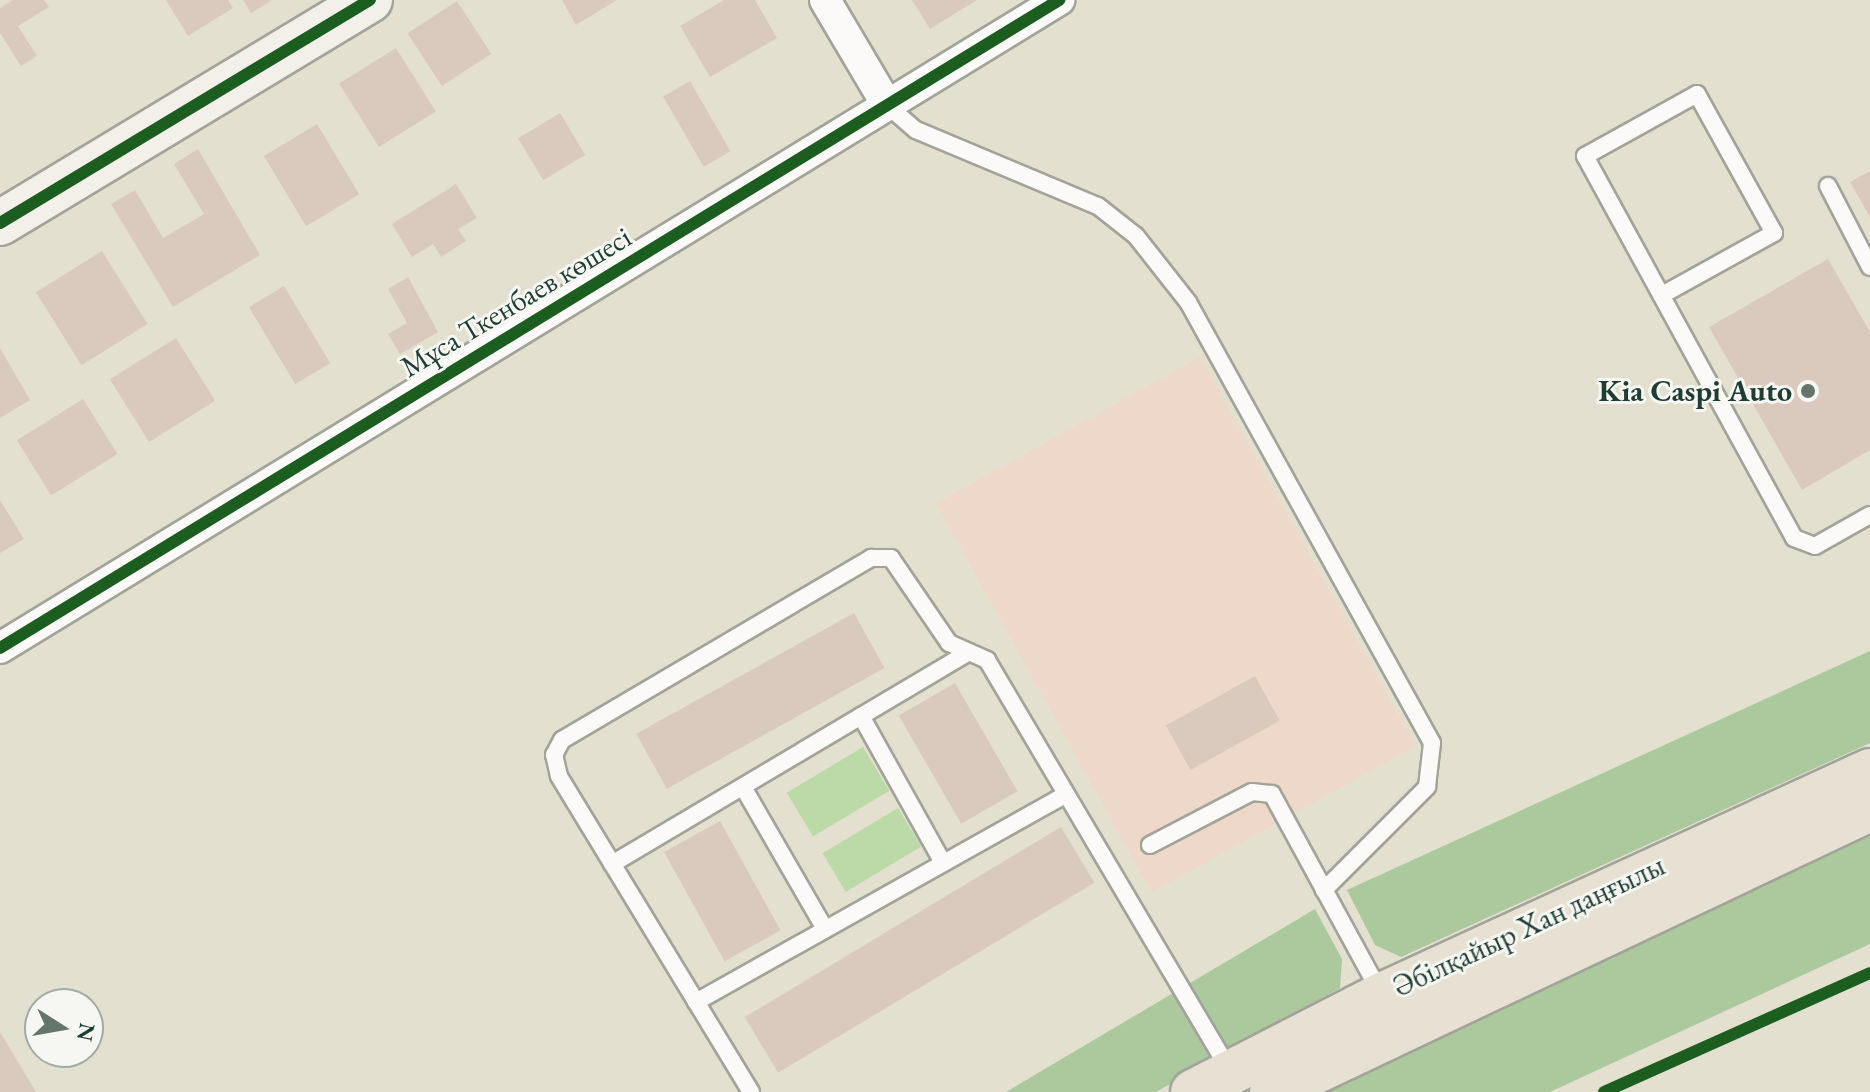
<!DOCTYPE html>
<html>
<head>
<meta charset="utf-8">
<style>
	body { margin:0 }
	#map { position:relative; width:1870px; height:1092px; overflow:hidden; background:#e4e0d0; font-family:"EB Garamond",serif }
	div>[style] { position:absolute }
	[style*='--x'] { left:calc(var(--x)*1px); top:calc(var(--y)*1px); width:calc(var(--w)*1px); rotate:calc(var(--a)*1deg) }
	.built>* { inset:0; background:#eed8ca; transform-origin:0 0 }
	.green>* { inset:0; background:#bcd9a8; transform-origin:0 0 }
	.forest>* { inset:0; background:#abc99d }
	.building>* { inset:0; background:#dacabd; transform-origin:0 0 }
	.roads { filter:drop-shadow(2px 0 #a2a49a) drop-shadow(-2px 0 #a2a49a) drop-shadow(0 2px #a2a49a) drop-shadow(0 -2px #a2a49a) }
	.lane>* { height:16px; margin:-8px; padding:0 8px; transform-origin:8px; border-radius:8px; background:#fbfaf8 }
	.street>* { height:30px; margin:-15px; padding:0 15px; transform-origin:15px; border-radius:15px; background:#fbfaf8 }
	.secondary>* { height:44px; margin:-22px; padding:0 22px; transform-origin:22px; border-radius:22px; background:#f3f0ea }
	.primary>* { height:44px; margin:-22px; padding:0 22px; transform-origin:22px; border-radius:22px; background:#e7e1d4 }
	.cycleway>* { height:12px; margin:-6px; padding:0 6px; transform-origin:6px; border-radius:6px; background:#1b5e20 }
	.dots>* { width:22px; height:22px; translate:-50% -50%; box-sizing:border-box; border:4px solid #f6f6f2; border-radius:50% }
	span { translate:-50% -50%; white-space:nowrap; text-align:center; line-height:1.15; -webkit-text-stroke:6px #f6f6f2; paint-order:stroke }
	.street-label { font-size:30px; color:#1f3d34 }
	.poi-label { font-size:30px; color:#1f3d34; font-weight:700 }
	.right { translate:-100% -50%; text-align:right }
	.north { position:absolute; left:24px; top:988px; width:80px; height:80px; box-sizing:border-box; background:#f6f6f2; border:2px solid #a0aca6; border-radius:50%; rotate:101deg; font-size:22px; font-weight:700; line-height:32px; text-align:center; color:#1f3d34 }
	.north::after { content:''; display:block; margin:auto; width:28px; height:36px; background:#64766b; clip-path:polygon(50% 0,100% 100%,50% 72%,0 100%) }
</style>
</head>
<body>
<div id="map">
	<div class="built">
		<div style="left:1200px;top:357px;width:445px;height:302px;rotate:61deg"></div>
	</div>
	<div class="green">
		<div style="left:863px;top:747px;width:51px;height:89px;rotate:59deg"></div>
		<div style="left:898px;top:808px;width:45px;height:88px;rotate:59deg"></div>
	</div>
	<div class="forest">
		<div style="clip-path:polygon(1870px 651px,1870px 743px,1401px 957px,1375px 945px,1347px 890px)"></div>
		<div style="clip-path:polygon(1870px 836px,1870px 944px,1550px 1092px,1320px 1092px)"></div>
		<div style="clip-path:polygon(1315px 909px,1342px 959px,1340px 988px,1156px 1092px,1006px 1092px)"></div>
	</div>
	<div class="building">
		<div style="clip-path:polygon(13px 0,44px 0,49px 7px,18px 26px,37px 56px,21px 66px,0 33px,0 8px)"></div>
		<div style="clip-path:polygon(166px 0,228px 0,233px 8px,188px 36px)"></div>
		<div style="clip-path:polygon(243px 0,272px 0,251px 13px)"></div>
		<div style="clip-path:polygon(562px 0,617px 0,576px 25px)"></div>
		<div style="clip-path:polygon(724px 0,755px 0,777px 38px,710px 77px,680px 26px)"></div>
		<div style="clip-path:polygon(912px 0,977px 0,930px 29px)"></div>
		<div style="left:457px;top:1px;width:63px;height:59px;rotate:57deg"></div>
		<div style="left:396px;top:48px;width:75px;height:67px;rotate:58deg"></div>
		<div style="left:690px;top:81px;width:81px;height:31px;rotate:60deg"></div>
		<div style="left:560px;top:113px;width:49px;height:49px;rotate:59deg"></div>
		<div style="left:317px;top:124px;width:82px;height:62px;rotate:59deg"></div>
		<div style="clip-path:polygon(198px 149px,260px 255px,173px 307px,111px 204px,135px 190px,163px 238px,204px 214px,174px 164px)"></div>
		<div style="clip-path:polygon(1870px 171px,1870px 217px,1850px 182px)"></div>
		<div style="clip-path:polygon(456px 184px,477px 218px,458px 229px,466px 241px,441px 257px,433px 244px,412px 257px,392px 224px)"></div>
		<div style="left:102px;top:251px;width:86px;height:78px;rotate:58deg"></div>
		<div style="clip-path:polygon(1828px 259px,1870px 332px,1870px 450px,1802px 490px,1709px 327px)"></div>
		<div style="clip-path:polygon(408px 277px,438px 332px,400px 354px,388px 334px,407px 323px,388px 289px)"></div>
		<div style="left:284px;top:286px;width:90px;height:41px;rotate:59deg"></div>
		<div style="left:176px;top:338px;width:74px;height:78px;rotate:58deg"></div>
		<div style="clip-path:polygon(0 348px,30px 400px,0 418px)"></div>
		<div style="left:83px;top:399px;width:65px;height:78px;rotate:58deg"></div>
		<div style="clip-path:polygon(0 500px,24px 539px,0 553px)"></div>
		<div style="left:854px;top:613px;width:63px;height:249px;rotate:61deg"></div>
		<div style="left:1255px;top:676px;width:51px;height:102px;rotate:61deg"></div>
		<div style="left:955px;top:683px;width:125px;height:65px;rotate:60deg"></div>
		<div style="left:720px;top:821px;width:125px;height:64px;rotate:61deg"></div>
		<div style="left:1061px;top:827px;width:65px;height:369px;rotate:59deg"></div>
		<div style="clip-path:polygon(0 1032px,36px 1092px,0 1092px)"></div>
	</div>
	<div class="roads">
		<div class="lane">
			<div style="--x:887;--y:105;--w:38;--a:41"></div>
			<div style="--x:916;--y:130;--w:197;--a:22.7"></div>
			<div style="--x:1098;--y:206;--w:48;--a:38.3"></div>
			<div style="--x:1136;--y:236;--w:84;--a:51.8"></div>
			<div style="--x:1188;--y:302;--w:504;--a:61.04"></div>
			<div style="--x:1432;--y:743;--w:44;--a:96.5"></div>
			<div style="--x:1427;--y:787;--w:146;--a:135"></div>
			<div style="--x:1828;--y:186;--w:91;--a:62.6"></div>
			<div style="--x:1662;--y:295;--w:128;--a:-29"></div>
			<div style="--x:1774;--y:233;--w:159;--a:-119"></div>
			<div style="--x:1697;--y:94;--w:128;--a:151"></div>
			<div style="--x:1585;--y:156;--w:435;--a:61.3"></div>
			<div style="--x:1794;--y:538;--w:22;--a:21"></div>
			<div style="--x:1815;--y:546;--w:63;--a:-29.4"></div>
			<div style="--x:861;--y:716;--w:168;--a:60.8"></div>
			<div style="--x:743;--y:787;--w:164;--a:60"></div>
			<div style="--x:1150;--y:845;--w:115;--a:-27.5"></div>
			<div style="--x:1252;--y:792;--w:20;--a:6"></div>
			<div style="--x:1272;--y:794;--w:228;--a:61.4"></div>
			<div style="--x:612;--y:864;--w:415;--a:-30.7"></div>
			<div style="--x:696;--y:1002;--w:424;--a:-29.3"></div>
			<div style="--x:751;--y:1092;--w:370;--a:-121.3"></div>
			<div style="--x:559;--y:776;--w:22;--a:-103"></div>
			<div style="--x:554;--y:755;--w:17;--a:-62"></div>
			<div style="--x:562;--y:740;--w:359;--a:-30.5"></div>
			<div style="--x:871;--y:558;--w:20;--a:0"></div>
			<div style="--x:891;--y:558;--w:103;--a:55.7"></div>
			<div style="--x:949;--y:643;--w:42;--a:24.1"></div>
			<div style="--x:987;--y:660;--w:477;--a:59.4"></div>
		</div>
		<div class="street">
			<div style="--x:825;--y:0;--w:122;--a:59.4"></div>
			<div style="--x:0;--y:648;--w:1242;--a:-31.46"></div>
		</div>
		<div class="secondary">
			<div style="--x:0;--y:223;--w:432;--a:-31.1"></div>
		</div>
		<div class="primary">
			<div style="--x:1193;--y:1092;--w:212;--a:-27.2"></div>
			<div style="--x:1382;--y:995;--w:537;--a:-24.66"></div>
			<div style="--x:1272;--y:1092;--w:662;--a:-25.33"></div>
		</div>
	</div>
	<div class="cycleway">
		<div style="--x:0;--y:223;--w:432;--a:-31.1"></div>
		<div style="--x:0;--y:648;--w:1242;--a:-31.46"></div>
		<div style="--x:1604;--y:1092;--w:291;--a:-24.1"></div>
	</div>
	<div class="dots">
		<div style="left:1808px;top:391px;background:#64766b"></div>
	</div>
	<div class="street-label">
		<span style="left:516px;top:302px;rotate:-31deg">Мұса Ткенбаев көшесі</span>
		<span style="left:1529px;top:926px;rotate:-25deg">Әбілқайыр Хан даңғылы</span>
	</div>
	<div class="poi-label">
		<span class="right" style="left:1792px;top:391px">Kia Caspi Auto</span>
	</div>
	<div class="north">N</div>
</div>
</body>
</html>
